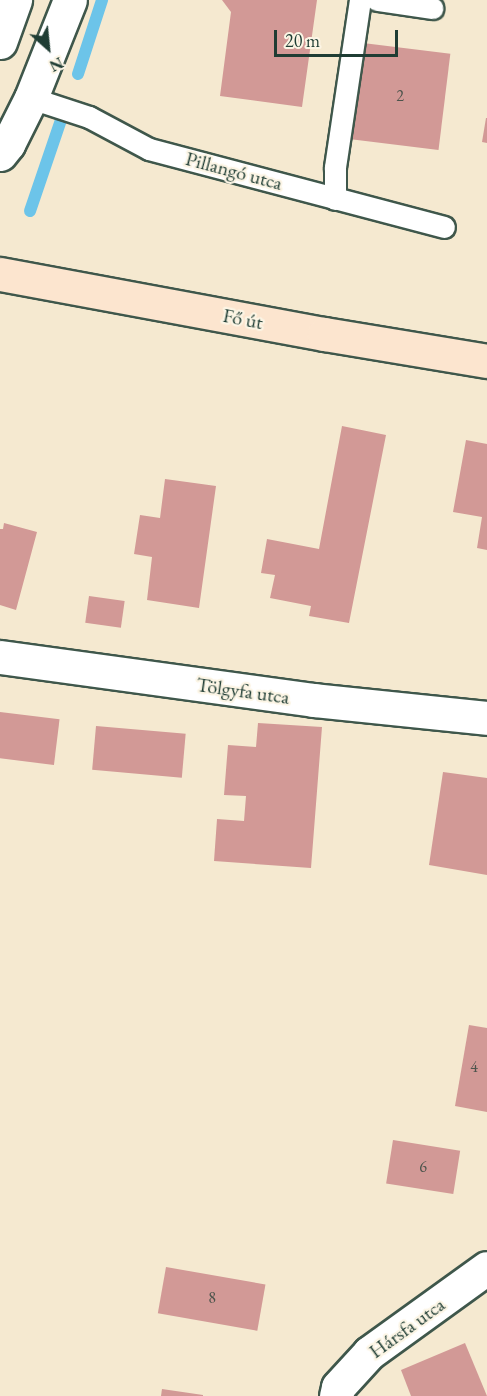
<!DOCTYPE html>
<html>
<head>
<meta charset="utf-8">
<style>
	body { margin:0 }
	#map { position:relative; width:487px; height:1396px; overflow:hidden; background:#f5e9d0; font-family:"EB Garamond",serif }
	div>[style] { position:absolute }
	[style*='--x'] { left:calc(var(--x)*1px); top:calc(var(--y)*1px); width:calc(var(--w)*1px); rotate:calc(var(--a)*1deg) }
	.stream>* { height:12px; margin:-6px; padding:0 6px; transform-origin:6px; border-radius:6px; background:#6cc4e9 }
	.building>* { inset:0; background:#d29996; transform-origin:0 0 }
	.roads { filter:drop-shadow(2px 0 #3f574b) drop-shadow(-2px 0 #3f574b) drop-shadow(0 2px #3f574b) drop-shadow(0 -2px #3f574b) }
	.lane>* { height:21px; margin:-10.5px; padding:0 10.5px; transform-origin:10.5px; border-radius:10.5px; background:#fff }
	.street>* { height:33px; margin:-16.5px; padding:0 16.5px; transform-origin:16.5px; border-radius:16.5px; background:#fff }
	.secondary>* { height:33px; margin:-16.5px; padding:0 16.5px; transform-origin:16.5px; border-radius:16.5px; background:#fce5cf }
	span { translate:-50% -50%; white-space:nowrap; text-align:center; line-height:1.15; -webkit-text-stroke:4.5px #fcf5e5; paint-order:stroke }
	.number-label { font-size:16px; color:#4c544c }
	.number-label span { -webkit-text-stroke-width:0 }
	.street-label { font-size:20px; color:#1f3d34 }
	.north { position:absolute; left:18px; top:18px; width:60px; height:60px; -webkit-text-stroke:4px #fcf5e5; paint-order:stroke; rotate:153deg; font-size:16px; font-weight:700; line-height:24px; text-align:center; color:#1f3d34 }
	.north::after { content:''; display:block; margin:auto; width:21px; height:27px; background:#1f3d34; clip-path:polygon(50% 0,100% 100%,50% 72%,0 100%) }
	.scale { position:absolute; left:274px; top:30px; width:124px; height:27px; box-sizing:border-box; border:3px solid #1f3d34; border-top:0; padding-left:8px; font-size:18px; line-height:21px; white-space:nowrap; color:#1f3d34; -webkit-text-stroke:4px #fcf5e5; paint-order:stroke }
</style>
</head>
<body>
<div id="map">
	<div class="stream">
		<div style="--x:78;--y:74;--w:78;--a:-72"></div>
		<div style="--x:30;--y:211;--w:96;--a:-71.2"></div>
	</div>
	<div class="building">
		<div style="clip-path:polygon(222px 0,317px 0,302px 107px,220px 96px,231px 12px)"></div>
		<div style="left:363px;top:43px;width:88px;height:97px;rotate:7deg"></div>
		<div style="clip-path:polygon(486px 118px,487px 118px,487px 143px,482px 142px)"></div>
		<div style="clip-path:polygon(342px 426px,386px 435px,349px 623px,309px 616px,311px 606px,270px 598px,275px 575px,261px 573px,267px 539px,319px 549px)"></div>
		<div style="clip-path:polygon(466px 440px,487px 444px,487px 550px,477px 548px,482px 517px,453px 512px)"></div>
		<div style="clip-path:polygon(165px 479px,216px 486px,199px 608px,147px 600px,152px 557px,134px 554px,140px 515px,160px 518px)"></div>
		<div style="clip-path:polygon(4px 523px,37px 532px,16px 610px,0 605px,0 529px,3px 529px)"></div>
		<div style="left:89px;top:596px;width:36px;height:27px;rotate:8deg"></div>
		<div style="left:0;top:712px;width:60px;height:46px;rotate:7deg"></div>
		<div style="clip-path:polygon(258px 723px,322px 727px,311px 868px,214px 861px,217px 819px,244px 821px,246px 796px,224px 795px,228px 745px,256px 747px)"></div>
		<div style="left:96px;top:726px;width:90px;height:44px;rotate:5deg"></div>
		<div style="clip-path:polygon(443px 772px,487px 778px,487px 875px,429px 865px)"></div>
		<div style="clip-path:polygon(469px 1025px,487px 1028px,487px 1112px,455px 1106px)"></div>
		<div style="left:393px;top:1140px;width:68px;height:44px;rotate:9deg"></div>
		<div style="left:166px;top:1267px;width:101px;height:47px;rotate:10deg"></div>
		<div style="clip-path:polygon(465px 1343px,487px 1396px,411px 1396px,401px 1370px)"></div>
		<div style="clip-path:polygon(162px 1389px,203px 1395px,203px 1396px,161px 1396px)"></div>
	</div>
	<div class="roads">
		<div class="lane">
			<div style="--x:377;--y:0;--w:56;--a:8.3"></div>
			<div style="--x:31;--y:98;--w:61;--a:18.1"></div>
			<div style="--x:89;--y:117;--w:68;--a:28.1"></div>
			<div style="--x:149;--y:149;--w:305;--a:14.8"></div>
			<div style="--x:335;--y:199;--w:32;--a:-90"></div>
			<div style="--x:335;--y:167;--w:169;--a:-81.5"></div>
		</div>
		<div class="street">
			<div style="--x:0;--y:42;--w:45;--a:-70.3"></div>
			<div style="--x:0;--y:154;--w:13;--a:-51"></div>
			<div style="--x:8;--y:144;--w:51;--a:-63.4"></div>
			<div style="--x:31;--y:98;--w:105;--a:-68.3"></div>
			<div style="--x:0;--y:657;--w:317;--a:7.8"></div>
			<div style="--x:314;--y:700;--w:174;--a:5.9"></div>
			<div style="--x:336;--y:1396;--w:9;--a:-77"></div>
			<div style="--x:338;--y:1387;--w:46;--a:-47.6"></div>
			<div style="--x:369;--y:1353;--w:145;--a:-35.8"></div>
		</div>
		<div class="secondary">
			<div style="--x:0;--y:274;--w:330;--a:10.5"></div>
			<div style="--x:324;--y:334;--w:165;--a:9.4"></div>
		</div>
	</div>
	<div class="number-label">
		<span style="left:400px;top:96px">2</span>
		<span style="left:474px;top:1067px">4</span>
		<span style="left:423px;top:1167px">6</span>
		<span style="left:212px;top:1298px">8</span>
	</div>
	<div class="street-label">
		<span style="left:234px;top:171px;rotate:15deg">Pillangó utca</span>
		<span style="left:243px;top:319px;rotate:11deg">Fő út</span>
		<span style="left:243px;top:691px;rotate:8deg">Tölgyfa utca</span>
		<span style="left:407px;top:1328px;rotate:-36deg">Hársfa utca</span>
	</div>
	<div class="north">N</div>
	<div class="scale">20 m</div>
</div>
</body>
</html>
